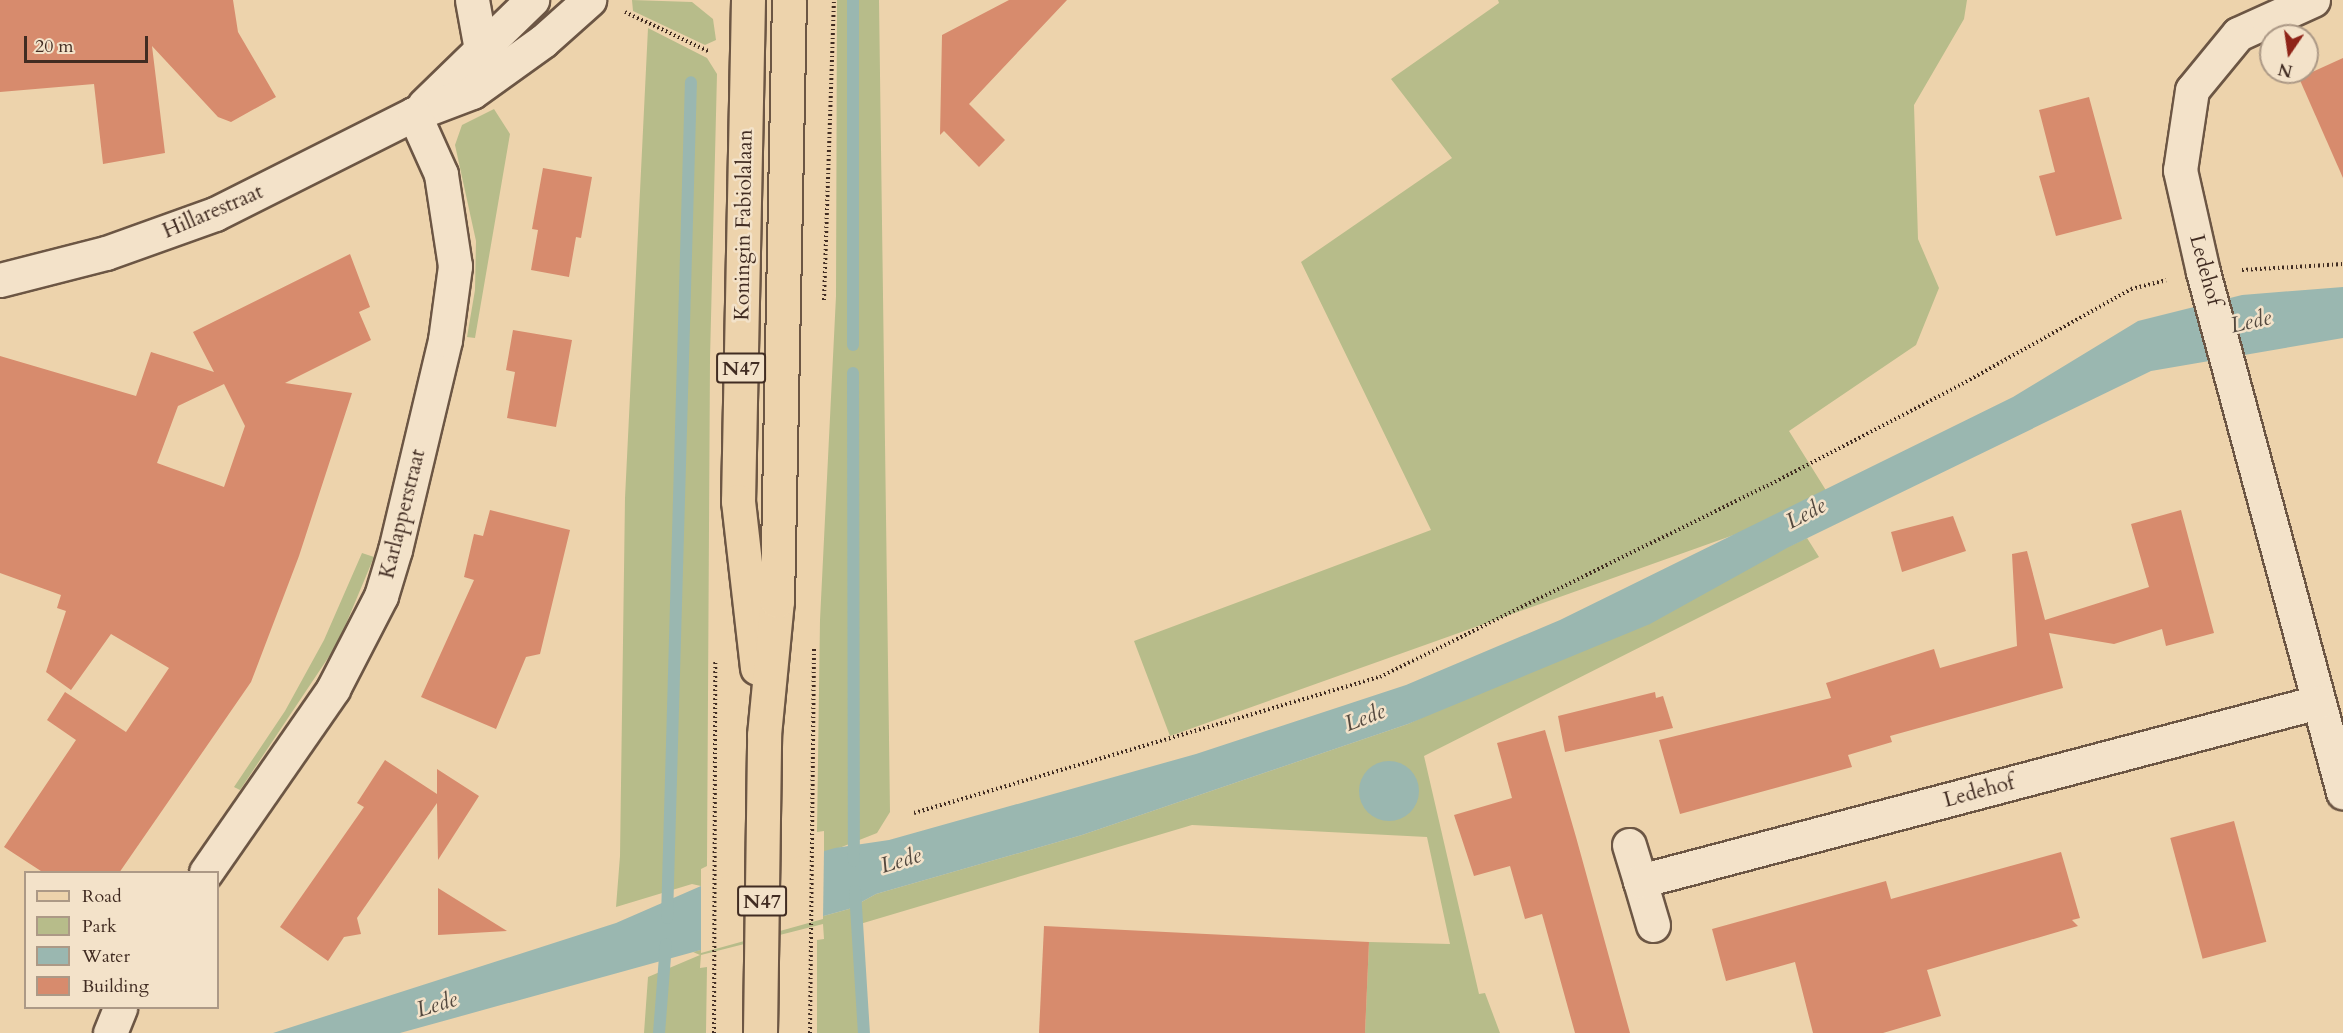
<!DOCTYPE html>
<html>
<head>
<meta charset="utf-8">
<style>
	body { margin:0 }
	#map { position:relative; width:2343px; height:1033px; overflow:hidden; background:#edd3ac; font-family:Cardo,serif }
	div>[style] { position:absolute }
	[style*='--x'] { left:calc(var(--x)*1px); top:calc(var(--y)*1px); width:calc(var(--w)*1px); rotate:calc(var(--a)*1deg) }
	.green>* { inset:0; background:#b7bc8a }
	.water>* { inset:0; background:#9ab7b0 }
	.round { border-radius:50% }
	.pier>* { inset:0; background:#edd3ac }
	.stream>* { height:12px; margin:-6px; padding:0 6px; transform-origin:6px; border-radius:6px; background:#9ab7b0 }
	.building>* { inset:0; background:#d78b6d; transform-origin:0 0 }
	.path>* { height:4px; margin-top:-2px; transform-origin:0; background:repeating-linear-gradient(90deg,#412c22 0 1.5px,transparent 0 4.5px) }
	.roads { filter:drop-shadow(2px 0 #6c5644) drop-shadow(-2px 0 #6c5644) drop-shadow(0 2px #6c5644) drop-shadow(0 -2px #6c5644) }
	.minor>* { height:33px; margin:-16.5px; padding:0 16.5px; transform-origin:16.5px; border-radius:16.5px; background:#f3e2c9 }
	.major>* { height:33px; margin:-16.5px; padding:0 16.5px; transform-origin:16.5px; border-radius:16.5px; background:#edd3ac }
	span { translate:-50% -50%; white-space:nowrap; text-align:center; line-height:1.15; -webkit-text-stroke:5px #f3e2c9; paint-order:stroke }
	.shield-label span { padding:2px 4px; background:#f3e2c9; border:2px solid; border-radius:4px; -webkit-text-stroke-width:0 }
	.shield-label { font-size:20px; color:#412c22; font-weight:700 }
	.street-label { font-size:21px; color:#412c22 }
	.water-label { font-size:22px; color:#53483e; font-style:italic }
	.legend { position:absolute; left:24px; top:871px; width:195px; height:138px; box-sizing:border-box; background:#f3e2c9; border:2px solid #ac9986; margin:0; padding:8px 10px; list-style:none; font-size:18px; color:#412c22 }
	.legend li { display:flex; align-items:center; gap:12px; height:30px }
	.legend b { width:30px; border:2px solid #ac9986 }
	.north { position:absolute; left:2259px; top:24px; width:60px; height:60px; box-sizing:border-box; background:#f3e2c9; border:2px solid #ac9986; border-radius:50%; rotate:193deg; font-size:16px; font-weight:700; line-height:24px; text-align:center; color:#412c22 }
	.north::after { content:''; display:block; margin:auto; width:21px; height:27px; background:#8f2418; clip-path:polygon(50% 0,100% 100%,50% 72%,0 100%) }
	.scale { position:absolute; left:24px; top:36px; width:124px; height:27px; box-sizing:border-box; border:3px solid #412c22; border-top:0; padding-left:8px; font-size:18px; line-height:21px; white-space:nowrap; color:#412c22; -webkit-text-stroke:4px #f3e2c9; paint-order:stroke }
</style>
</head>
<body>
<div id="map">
	<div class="green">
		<div style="clip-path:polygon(632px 0,692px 2px,713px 19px,716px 40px,705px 45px,633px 11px)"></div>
		<div style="clip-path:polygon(837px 0,879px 0,890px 812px,877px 833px,824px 854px,824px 831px,817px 832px,820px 620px,836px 296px)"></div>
		<div style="clip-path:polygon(1498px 0,1967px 0,1964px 19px,1914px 105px,1918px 239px,1939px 288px,1916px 345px,1789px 431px,1832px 500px,1170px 736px,1134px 641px,1431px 530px,1301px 262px,1452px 158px,1391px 79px,1499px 3px)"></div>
		<div style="clip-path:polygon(648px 28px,707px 58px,717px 74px,710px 359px,707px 866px,701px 869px,701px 886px,692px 884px,616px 907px,620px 856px,625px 498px)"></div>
		<div style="clip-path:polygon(494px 109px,510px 134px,475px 338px,467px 337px,475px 290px,476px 241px,455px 145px,462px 125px)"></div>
		<div style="clip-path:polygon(1807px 538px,1819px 557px,1424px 756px,1479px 994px,1485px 993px,1500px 1033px,1365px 1033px,1369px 942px,1450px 944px,1427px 837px,1192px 825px,860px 924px,868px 1033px,817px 1033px,817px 940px,824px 939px,823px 924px,701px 955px,700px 968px,707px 967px,706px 1033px,644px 1033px,648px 977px,700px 955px,693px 952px,849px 909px,876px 894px,1082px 835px,1408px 724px)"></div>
		<div style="clip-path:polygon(362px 553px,374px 557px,338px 643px,240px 790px,234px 787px,285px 711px,324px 640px)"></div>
	</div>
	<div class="water">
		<div style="clip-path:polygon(2343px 287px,2343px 338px,2151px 371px,1787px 548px,1650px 624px,1408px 724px,1082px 835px,876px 894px,849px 909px,400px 1033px,273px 1033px,616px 923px,701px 886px,835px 848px,889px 840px,1196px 754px,1406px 685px,1560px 620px,2013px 397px,2138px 321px,2242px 295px)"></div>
		<div class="round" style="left:1359px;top:761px;width:60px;height:60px"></div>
	</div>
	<div class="pier">
		<div style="clip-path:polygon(824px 850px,823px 919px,701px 953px,701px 883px)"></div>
	</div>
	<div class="stream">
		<div style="--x:853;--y:345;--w:345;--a:-90"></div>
		<div style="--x:853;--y:373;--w:488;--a:89.9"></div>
		<div style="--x:855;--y:891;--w:142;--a:86.4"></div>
		<div style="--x:667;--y:918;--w:836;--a:-88.36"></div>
		<div style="--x:659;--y:1033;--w:89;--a:-85.5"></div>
	</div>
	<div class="building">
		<div style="clip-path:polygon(0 0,233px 0,238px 32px,276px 97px,231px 122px,218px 117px,152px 46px,165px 153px,103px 164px,94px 84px,0 92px)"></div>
		<div style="clip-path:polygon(1009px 0,1067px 0,969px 104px,1005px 140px,979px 167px,944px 131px,940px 135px,942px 35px)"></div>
		<div style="clip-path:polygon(2343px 58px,2343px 178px,2299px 78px)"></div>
		<div style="clip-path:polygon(2089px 97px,2122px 219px,2056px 236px,2039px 176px,2055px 172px,2039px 110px)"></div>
		<div style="clip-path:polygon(543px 168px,592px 177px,581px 238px,576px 237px,569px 277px,531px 270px,538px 230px,532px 229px)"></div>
		<div style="clip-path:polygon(evenodd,350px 254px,370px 307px,359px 312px,371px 340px,285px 383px,352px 393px,299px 556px,251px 682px,119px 873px,44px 873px,4px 847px,76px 740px,47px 720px,65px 692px,126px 732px,169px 668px,111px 634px,71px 690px,46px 672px,66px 611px,57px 608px,61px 595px,0 573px,0 356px,136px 396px,151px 352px,214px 372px,193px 332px,350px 254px,224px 384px,245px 426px,224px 487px,157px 463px,178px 406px,224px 384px)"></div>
		<div style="clip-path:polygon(513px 330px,572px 340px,556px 427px,507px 418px,515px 372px,506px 370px)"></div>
		<div style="clip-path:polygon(490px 510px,570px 530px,540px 654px,526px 657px,496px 729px,421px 697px,474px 580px,464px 577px,474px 534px,483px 536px)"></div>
		<div style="clip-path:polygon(2181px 510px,2214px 633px,2166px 646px,2162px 629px,2114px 644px,2049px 633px,2063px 688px,1890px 736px,1892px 742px,1848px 755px,1852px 767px,1680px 814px,1659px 740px,1831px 698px,1826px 683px,1934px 649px,1940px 668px,2017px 646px,2012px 554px,2027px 551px,2045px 620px,2149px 587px,2131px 524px)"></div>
		<div style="clip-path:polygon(1953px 516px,1966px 551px,1902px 572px,1891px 532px)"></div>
		<div style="clip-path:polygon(1655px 692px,1656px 698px,1663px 696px,1673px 728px,1565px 752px,1558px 716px)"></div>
		<div style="clip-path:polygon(1545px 730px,1576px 837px,1630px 1033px,1575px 1033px,1542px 914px,1525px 919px,1510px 866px,1474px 876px,1454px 815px,1512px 798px,1497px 743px)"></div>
		<div style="clip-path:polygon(385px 760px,437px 794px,437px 769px,479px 796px,438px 860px,437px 803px,357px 918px,361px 934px,344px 937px,328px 961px,280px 927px,364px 807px,357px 803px)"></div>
		<div style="left:2234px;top:821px;width:125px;height:66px;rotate:75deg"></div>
		<div style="clip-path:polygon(2061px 852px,2080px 918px,2072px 920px,2078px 926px,1927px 970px,1941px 1016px,1883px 1033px,1813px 1033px,1795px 962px,1726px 981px,1712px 929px,1886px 881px,1891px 899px)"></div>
		<div style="clip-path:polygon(438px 888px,507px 931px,438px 935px)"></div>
		<div style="clip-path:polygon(1044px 926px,1369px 942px,1365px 1033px,1039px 1033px)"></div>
	</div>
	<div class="path">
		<div style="--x:625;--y:12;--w:92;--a:25.2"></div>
		<div style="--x:2242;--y:270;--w:101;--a:-3.4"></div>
		<div style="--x:824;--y:300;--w:300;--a:-88.1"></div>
		<div style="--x:914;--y:813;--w:485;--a:-16.3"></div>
		<div style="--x:1380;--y:677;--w:432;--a:-26.3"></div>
		<div style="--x:1767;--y:486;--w:220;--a:-27.6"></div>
		<div style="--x:1962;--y:384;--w:194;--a:-29.3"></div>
		<div style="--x:2131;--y:289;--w:36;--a:-14"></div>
		<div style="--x:714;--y:1033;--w:371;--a:-89.8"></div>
		<div style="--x:810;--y:1033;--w:386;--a:-89.4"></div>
	</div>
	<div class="roads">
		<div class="minor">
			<div style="--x:472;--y:0;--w:67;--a:79.7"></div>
			<div style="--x:2313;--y:0;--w:82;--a:155.6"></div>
			<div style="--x:2238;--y:34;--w:72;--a:129.4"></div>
			<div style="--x:2192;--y:90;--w:81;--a:98.5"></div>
			<div style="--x:2180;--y:170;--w:105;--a:77.3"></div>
			<div style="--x:2203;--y:272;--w:539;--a:74.93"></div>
			<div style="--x:424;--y:105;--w:151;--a:-44.2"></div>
			<div style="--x:0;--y:280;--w:109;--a:-14.3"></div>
			<div style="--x:106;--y:253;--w:116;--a:-19.7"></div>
			<div style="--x:215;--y:214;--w:223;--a:-26.7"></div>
			<div style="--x:414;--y:114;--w:62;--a:-20.8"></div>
			<div style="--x:472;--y:92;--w:87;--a:-35.7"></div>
			<div style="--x:543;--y:41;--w:62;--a:-41.7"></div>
			<div style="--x:1629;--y:845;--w:38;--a:73"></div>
			<div style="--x:206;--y:872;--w:223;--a:-55.2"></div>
			<div style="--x:333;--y:689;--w:105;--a:-62.7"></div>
			<div style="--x:381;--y:596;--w:48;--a:-73.1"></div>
			<div style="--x:395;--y:550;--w:216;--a:-76.6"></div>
			<div style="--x:445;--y:340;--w:75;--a:-82.3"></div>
			<div style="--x:455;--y:266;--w:93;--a:-98.7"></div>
			<div style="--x:441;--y:174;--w:66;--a:-114.2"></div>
			<div style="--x:1653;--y:925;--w:46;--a:-106.5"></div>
			<div style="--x:1640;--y:881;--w:701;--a:-14.79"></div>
			<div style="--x:110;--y:1033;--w:27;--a:-68"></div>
		</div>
		<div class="major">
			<div style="--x:748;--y:0;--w:501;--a:91.14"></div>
			<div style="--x:738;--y:501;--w:168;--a:83.5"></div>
			<div style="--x:760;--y:1033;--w:298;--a:-89.2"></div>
			<div style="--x:764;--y:735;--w:135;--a:-84.5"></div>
			<div style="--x:777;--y:601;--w:601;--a:-88.86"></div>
		</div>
	</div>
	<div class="shield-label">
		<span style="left:741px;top:368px">N47</span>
		<span style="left:762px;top:901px">N47</span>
	</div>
	<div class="street-label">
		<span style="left:213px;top:212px;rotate:-23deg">Hillarestraat</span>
		<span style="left:744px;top:225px;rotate:-89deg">Koningin Fabiolalaan</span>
		<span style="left:2205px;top:270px;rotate:75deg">Ledehof</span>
		<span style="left:403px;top:514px;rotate:-76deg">Karlapperstraat</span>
		<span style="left:1979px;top:792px;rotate:-15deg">Ledehof</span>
	</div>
	<div class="water-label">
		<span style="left:2251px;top:322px;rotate:-13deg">Lede</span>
		<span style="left:1806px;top:514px;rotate:-28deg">Lede</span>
		<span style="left:1365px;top:718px;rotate:-21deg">Lede</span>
		<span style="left:901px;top:861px;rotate:-17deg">Lede</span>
		<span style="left:437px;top:1005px;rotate:-17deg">Lede</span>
	</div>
	<ul class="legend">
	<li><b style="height:8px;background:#edd3ac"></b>Road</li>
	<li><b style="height:16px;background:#b7bc8a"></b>Park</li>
	<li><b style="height:16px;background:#9ab7b0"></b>Water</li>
	<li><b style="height:16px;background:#d78b6d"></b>Building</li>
	</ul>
	<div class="north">N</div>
	<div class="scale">20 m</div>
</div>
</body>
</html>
